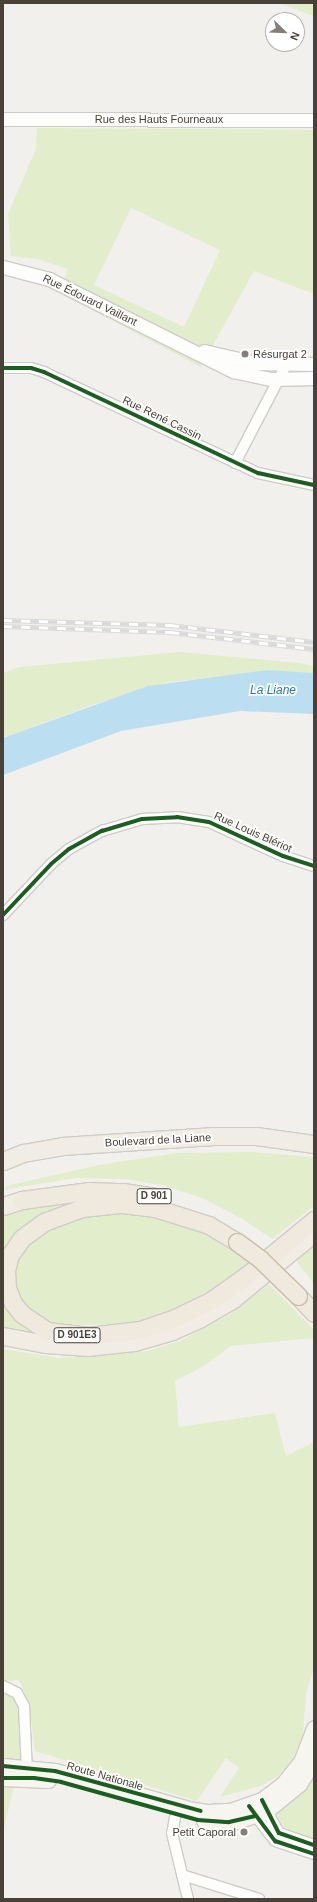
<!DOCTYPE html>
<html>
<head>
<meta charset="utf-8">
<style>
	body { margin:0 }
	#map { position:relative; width:317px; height:1902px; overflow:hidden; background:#f2f0ec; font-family:Arial,sans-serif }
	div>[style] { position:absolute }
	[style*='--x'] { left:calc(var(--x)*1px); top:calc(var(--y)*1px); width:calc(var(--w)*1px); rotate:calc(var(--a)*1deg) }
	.green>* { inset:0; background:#e2edcc }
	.water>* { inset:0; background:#bbdef1 }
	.roads { filter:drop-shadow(1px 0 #cfccc8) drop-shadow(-1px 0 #cfccc8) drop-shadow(0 1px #cfccc8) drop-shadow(0 -1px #cfccc8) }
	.minor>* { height:10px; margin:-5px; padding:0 5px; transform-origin:5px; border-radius:5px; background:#fdfdfc }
	.tertiary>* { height:13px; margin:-6.5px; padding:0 6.5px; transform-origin:6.5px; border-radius:6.5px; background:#fdfdfc }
	.secondary>* { height:15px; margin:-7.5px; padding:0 7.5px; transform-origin:7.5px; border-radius:7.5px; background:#f7f5ef }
	.primary>* { height:17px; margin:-8.5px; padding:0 8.5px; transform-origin:8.5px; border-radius:8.5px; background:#f2ede4 }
	.trunk>* { height:17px; margin:-8.5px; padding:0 8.5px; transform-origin:8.5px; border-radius:8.5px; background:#f0e9de }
	.rail>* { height:4.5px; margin-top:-2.25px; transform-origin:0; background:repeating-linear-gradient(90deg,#fff 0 9px,#dadad9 0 18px); box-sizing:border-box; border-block:1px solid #dadad9 }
	.bridges { filter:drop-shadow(1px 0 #cabca7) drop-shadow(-1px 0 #cabca7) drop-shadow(0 1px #cabca7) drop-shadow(0 -1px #cabca7) }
	.trunk-bridge>* { height:17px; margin:-8.5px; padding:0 8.5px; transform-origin:8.5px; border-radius:8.5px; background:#f0e9de }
	.cycleway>* { height:4px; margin:-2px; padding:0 2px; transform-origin:2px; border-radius:2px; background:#1b5e20 }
	.dots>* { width:11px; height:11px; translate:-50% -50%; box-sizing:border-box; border:2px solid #fff; border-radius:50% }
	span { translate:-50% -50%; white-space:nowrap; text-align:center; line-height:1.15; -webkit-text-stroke:3.5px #fff; paint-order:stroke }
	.shield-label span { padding:1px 3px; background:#fff; border:1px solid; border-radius:3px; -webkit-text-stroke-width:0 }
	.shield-label { font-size:10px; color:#494137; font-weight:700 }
	.street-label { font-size:11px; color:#494137 }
	.poi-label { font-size:11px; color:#494137 }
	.left { translate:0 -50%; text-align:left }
	.right { translate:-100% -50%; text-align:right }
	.water-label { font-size:12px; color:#2879a9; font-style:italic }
	.frame { position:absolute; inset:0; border:4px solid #494137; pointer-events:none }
	.north { position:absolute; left:265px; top:12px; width:40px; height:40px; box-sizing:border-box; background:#fff; border:1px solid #b6b3af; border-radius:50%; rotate:113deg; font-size:11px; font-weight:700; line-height:16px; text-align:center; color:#494137 }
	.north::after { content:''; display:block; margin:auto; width:14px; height:18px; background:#847e76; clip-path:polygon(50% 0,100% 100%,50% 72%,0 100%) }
</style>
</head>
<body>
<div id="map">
	<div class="green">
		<div style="clip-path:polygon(279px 3px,314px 3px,314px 16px)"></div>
		<div style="clip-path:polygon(evenodd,37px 128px,314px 130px,314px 294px,254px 271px,201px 367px,59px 293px,68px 269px,38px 259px,11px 256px,8px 214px,36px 149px,37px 128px,131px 208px,220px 250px,184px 327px,94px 285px,131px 208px)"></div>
		<div style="clip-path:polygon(180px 652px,299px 663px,314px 666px,314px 673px,268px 670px,220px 677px,168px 682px,92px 705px,3px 738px,3px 673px,19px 667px)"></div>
		<div style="clip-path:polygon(250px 1152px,314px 1157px,314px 1206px,272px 1239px,244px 1220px,204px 1199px,166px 1186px,125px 1179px,75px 1178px,3px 1190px,10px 1185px,99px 1165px,177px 1153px)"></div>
		<div style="clip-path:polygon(71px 1200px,82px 1214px,128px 1211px,168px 1218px,199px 1229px,249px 1263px,207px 1292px,172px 1309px,139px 1321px,110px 1325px,52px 1324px,32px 1334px,3px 1329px,3px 1215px)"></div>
		<div style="clip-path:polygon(314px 1246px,314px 1284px,296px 1261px)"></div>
		<div style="clip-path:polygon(269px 1284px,314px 1330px,314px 1338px,231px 1346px,204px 1366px,175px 1381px,179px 1427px,275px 1413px,286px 1456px,314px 1442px,314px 1667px,306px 1694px,303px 1734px,293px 1759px,278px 1776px,261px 1786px,220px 1797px,239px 1768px,226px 1758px,197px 1801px,35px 1751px,29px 1703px,19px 1680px,3px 1681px,3px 1349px,59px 1358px,147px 1351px,180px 1341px,229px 1315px)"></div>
		<div style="clip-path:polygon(3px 1690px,17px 1699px,21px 1721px,21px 1757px,3px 1832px)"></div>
		<div style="clip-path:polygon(314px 1769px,314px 1839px,286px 1831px,278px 1818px,278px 1811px,306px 1784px)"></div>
	</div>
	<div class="water">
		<div style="clip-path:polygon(268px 670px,314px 673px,314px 714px,240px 711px,121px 731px,3px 775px,3px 738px,148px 686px)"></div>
	</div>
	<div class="roads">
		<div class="minor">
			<div style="--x:3;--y:368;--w:28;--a:0"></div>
			<div style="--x:31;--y:368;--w:14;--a:17"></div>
			<div style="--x:44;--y:372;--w:237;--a:25.3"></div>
			<div style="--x:258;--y:473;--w:57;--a:12.1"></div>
			<div style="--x:235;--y:463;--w:110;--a:-62.5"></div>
			<div style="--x:3;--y:915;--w:70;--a:-46.7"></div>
			<div style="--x:51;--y:864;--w:23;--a:-40"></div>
			<div style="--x:69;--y:849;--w:38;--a:-29"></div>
			<div style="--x:102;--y:831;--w:42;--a:-16.7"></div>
			<div style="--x:142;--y:819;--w:35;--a:-3"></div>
			<div style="--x:177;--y:817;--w:32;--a:9"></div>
			<div style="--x:209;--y:822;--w:81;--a:24.7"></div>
			<div style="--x:283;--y:856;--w:33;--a:18"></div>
			<div style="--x:3;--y:1686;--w:16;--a:27"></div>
			<div style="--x:17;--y:1693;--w:15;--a:62"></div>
			<div style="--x:24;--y:1706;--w:67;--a:87.4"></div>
			<div style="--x:177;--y:1806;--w:27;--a:100"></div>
			<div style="--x:172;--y:1833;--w:68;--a:76.4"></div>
			<div style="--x:264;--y:1806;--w:31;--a:61"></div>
			<div style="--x:279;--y:1833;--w:37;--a:19"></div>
			<div style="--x:251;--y:1810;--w:39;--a:52"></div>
			<div style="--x:275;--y:1841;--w:41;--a:18.4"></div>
			<div style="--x:182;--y:1875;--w:81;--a:17.3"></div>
		</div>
		<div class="tertiary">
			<div style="--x:3;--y:119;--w:311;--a:0.2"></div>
			<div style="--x:3;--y:267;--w:48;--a:14.6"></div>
			<div style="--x:49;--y:279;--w:206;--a:26.6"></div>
			<div style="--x:233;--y:371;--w:40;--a:12"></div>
			<div style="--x:272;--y:379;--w:42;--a:-1.4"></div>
			<div style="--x:204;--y:351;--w:52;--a:13.2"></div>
			<div style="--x:255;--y:363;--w:59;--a:1"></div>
		</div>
		<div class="secondary">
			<div style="--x:3;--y:1766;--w:52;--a:5.5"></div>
			<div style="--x:55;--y:1771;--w:138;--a:15.9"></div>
			<div style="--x:188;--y:1809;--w:20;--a:9"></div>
			<div style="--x:208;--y:1812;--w:22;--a:-3"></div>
			<div style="--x:230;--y:1811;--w:34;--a:-19"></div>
			<div style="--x:262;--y:1800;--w:26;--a:-37"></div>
			<div style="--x:283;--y:1784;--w:28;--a:-51"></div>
			<div style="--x:301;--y:1762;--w:36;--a:-69"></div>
			<div style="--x:3;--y:1778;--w:45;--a:2.5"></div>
			<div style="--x:204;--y:1821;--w:32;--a:0"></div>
			<div style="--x:236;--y:1821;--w:32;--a:-18"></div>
			<div style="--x:266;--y:1811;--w:43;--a:-39.3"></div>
			<div style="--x:299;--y:1784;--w:28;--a:-58"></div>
		</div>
		<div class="primary">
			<div style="--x:3;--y:1161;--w:22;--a:-22"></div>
			<div style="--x:23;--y:1153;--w:40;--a:-10"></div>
			<div style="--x:62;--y:1146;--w:152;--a:-3.8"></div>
			<div style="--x:214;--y:1136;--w:42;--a:0"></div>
			<div style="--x:256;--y:1136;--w:59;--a:7.9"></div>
			<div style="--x:3;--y:1206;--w:20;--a:-18"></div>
			<div style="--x:3;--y:1336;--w:44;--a:10.5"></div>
			<div style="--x:46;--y:1344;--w:41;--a:4.2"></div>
			<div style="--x:87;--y:1347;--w:47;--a:-6.1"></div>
			<div style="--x:134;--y:1342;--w:40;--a:-16"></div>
			<div style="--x:172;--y:1331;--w:30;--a:-24"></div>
			<div style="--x:199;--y:1319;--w:39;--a:-30"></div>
			<div style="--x:233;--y:1299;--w:104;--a:-39.2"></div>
		</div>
		<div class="trunk">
			<div style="--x:22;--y:1200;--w:68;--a:-7.7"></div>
			<div style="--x:89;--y:1191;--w:34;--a:2"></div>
			<div style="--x:123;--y:1192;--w:32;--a:9"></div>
			<div style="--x:237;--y:1242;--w:33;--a:-149"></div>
			<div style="--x:209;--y:1225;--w:57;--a:-162.5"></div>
			<div style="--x:155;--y:1208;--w:35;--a:-173"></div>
			<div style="--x:120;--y:1204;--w:38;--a:174"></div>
			<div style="--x:82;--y:1208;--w:40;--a:159.8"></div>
			<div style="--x:44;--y:1222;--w:27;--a:144"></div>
			<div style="--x:22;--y:1238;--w:21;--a:125"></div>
			<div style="--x:10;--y:1255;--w:16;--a:105"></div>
			<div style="--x:6;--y:1270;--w:18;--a:87"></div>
			<div style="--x:7;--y:1288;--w:16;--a:68"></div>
			<div style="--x:13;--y:1303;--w:14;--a:51"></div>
			<div style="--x:22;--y:1314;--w:30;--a:34"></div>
			<div style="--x:47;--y:1331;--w:42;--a:6.8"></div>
			<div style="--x:89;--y:1336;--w:51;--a:-6.7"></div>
			<div style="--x:140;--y:1330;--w:37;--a:-19"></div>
			<div style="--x:175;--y:1318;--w:41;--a:-25.9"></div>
			<div style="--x:212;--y:1300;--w:43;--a:-35.5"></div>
			<div style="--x:247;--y:1275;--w:87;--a:-39.4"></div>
			<div style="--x:298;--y:1296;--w:23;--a:47"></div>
		</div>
	</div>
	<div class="rail">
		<div style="--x:3;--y:620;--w:167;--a:1.7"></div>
		<div style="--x:170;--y:625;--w:145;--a:6.7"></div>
		<div style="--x:3;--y:626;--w:167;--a:2.1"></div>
		<div style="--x:170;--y:632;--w:145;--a:6.7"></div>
	</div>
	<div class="bridges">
		<div class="trunk-bridge">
			<div style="--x:237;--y:1242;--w:29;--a:36"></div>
			<div style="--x:260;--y:1259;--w:53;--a:44.2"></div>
		</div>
	</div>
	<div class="cycleway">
		<div style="--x:3;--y:368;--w:28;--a:0"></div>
		<div style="--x:31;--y:368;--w:14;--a:17"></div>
		<div style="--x:44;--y:372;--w:237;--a:25.3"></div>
		<div style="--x:258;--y:473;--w:57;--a:12.1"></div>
		<div style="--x:3;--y:915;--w:70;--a:-46.7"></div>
		<div style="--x:51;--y:864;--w:23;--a:-40"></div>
		<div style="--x:69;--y:849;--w:38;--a:-29"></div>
		<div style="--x:102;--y:831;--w:42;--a:-16.7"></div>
		<div style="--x:142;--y:819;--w:35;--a:-3"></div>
		<div style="--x:177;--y:817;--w:32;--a:9"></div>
		<div style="--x:209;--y:822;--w:81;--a:24.7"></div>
		<div style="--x:283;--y:856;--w:33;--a:18"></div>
		<div style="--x:3;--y:1766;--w:52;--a:5.5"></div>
		<div style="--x:55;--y:1771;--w:151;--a:15.3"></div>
		<div style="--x:3;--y:1778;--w:31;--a:0"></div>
		<div style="--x:34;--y:1778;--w:27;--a:8"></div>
		<div style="--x:61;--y:1782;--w:142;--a:15.5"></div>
		<div style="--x:198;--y:1820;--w:31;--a:4"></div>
		<div style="--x:229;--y:1822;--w:27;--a:-13"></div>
		<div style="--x:262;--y:1800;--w:37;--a:63"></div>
		<div style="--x:279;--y:1833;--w:37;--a:19"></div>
		<div style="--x:249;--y:1806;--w:44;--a:53.4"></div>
		<div style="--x:275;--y:1841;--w:41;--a:18.4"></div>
	</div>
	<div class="dots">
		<div style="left:245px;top:354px;background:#847e76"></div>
		<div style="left:244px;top:1832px;background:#847e76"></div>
	</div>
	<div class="shield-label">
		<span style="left:154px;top:1196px">D 901</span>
		<span style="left:77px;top:1335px">D 901E3</span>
	</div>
	<div class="street-label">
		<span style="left:159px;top:119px">Rue des Hauts Fourneaux</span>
		<span style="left:90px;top:300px;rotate:26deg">Rue Édouard Vaillant</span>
		<span style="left:162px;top:418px;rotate:26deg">Rue René Cassin</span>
		<span style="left:253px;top:832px;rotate:24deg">Rue Louis Blériot</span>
		<span style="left:158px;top:1140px;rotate:-3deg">Boulevard de la Liane</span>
		<span style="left:105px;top:1776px;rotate:16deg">Route Nationale</span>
	</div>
	<div class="poi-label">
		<span class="left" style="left:253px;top:354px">Résurgat 2</span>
		<span class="right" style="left:236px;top:1832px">Petit Caporal</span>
	</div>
	<div class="water-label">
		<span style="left:273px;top:691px">La Liane</span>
	</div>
	<div class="frame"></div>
	<div class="north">N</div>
</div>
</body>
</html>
